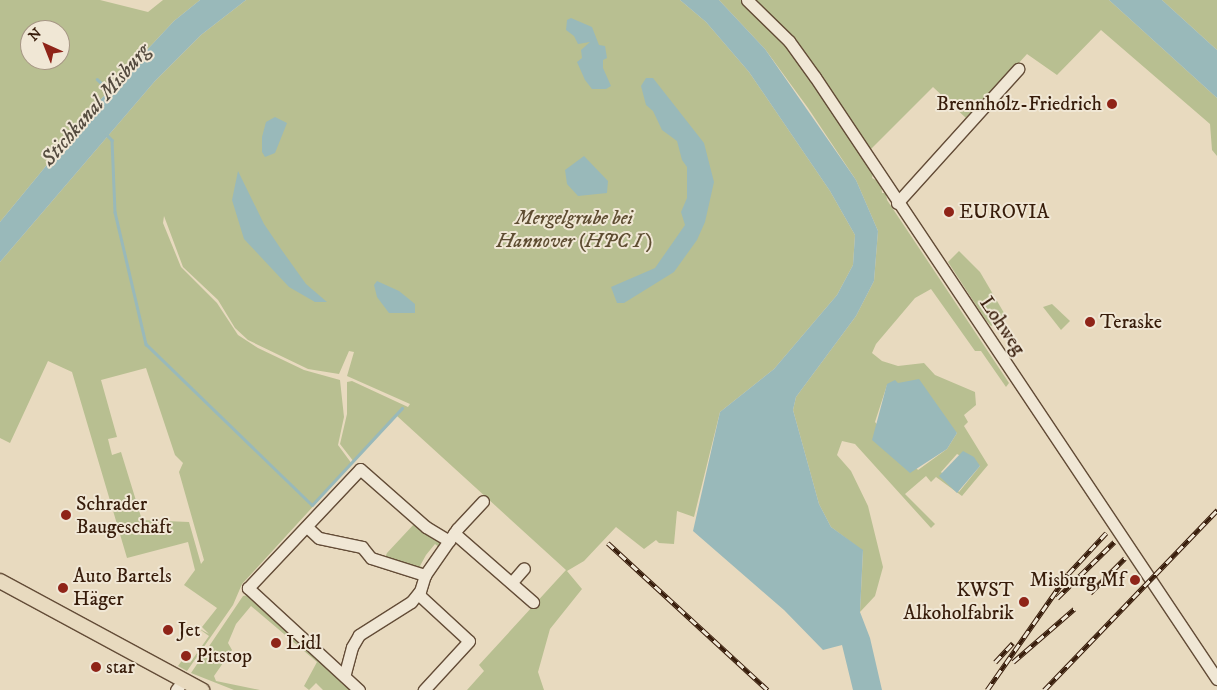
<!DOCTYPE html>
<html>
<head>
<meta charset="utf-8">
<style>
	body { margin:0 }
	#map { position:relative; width:1217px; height:690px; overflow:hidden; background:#e8dabf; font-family:"IM FELL DW Pica",serif }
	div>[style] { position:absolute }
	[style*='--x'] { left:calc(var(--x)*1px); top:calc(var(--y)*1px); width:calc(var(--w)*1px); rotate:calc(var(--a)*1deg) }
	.green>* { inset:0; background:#b8bf91 }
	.water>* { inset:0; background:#99b9ba }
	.stream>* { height:2.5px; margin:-1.25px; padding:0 1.25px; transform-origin:1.25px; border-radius:1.25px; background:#99b9ba }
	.roads { filter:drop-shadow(1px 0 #634c37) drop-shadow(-1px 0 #634c37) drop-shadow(0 1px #634c37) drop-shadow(0 -1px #634c37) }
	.minor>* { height:11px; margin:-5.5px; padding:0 5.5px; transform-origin:5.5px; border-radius:5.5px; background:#f0e7d5 }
	.major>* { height:14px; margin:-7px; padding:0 7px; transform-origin:7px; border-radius:7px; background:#e8dabf }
	.rail>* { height:4.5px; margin-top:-2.25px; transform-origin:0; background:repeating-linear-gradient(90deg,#f0e7d5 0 8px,#371c0a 0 16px); box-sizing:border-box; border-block:1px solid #371c0a }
	.dots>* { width:14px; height:14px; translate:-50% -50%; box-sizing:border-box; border:2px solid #f0e7d5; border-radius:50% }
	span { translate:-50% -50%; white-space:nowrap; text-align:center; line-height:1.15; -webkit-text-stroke:4px #f0e7d5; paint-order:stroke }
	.poi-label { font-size:20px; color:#371c0a }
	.right { translate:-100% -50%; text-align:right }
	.left { translate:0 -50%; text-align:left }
	.park-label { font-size:20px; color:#5e4d32; font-style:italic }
	.street-label { font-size:20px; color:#371c0a }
	.water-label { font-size:21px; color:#544b3f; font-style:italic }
	.north { position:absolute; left:20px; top:20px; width:50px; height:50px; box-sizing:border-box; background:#f0e7d5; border:1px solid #a69684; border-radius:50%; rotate:316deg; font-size:14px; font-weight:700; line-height:20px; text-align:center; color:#371c0a }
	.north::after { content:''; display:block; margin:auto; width:18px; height:22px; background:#8f2418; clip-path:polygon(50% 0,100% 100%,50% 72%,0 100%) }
</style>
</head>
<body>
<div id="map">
	<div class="green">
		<div style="clip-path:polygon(evenodd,0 0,100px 0,148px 12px,163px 0,200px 0,174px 21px,101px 99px,0 222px,0 0,30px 30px,60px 30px,60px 60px,30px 60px,30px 30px)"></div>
		<div style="clip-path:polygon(evenodd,246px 0,680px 0,706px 22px,749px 72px,830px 191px,855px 235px,853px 265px,837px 295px,774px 369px,720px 412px,694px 517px,677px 511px,674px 544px,659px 543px,656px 540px,644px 549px,616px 527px,584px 561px,567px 571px,582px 589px,550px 629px,538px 672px,544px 690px,467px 690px,484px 671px,479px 665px,566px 570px,397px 416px,354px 462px,340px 444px,347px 414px,347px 382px,352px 381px,408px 407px,410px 404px,347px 376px,354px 352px,349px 351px,339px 374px,308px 369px,248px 340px,235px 328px,218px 300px,183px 267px,164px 216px,163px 223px,181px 267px,217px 303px,238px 335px,258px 348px,304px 370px,340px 380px,344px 417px,338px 445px,352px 464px,242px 584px,233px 605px,187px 671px,178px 666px,183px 659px,190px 663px,209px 636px,198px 628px,209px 634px,202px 627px,217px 608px,184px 585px,195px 570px,188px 542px,127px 558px,72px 372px,48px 361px,10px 443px,0 438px,0 262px,155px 81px,201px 35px,246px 0,146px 368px,175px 455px,183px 463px,179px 472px,204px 560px,201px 564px,189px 522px,142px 520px,121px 452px,112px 455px,108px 439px,117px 437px,101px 380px,146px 368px)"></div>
		<div style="clip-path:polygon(evenodd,719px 0,743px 0,801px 62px,874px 170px,872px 178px,881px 183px,882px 193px,886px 193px,887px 200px,1009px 383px,1006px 387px,981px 351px,975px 351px,931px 289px,915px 298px,876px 344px,872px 353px,882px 361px,898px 366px,924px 363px,935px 375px,975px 392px,976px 405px,964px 415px,968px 422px,964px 426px,988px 465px,962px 496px,936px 477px,931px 482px,926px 476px,905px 494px,935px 524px,931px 528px,855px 444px,842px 441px,837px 455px,851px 471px,868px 506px,883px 567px,875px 596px,860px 612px,863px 551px,831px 527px,819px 504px,793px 410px,796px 397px,856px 316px,874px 281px,878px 231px,856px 180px,808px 108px,765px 49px,719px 0,898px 384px,957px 433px,947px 449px,918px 470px,875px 422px,887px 385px,898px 384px,719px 0,957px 454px,980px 466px,959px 492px,941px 472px,957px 454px)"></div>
		<div style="clip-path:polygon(752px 0,1109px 0,1217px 98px,1217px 156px,1212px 150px,1210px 124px,1101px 30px,1057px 75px,1027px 54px,967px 119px,933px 87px,868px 152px)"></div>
		<div style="clip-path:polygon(1162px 0,1217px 0,1217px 50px)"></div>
		<div style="clip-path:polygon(959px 251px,980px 272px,1007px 318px,991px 326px,985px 319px,948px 262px)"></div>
		<div style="clip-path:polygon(1052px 304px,1070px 321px,1061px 330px,1043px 307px)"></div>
		<div style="clip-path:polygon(415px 523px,442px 542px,440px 548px,435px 544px,426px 555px,420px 566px,424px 568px,384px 560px,387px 553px)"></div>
		<div style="clip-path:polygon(248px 595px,355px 690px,323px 690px,316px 683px,309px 690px,304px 686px,317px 662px,251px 606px,236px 624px,228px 643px,232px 650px,214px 676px,216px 681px,260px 690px,234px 690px,191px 673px,243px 596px)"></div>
	</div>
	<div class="water">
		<div style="clip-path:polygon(200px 0,246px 0,201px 35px,155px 81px,0 262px,0 222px,101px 99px,174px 21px)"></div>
		<div style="clip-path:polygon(680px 0,719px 0,765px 49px,856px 180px,878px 231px,874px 281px,856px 316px,796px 397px,793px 410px,819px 504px,831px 527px,863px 550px,860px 612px,870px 638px,882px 690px,853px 690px,842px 645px,823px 650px,784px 610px,693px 531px,720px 412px,774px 369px,837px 295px,853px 265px,855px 235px,830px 191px,749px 72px,706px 22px)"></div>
		<div style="clip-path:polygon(1109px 0,1162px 0,1217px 50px,1217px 98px)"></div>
		<div style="clip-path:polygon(571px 18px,592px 27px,599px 45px,605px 46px,607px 58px,603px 60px,603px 68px,611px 86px,606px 89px,592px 89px,585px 80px,577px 62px,582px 58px,581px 50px,590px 42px,578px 44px,574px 36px,566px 30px,567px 20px)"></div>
		<div style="clip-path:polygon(646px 78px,653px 78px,704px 143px,714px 182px,705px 222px,697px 240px,674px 272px,624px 303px,617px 303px,611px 287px,655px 268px,685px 225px,681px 212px,687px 198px,687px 167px,682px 160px,677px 141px,662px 130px,653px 111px,646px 105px,641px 86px)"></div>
		<div style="clip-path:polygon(275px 117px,287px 123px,275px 153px,265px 157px,262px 152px,262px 137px,266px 122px)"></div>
		<div style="clip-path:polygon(584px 156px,608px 181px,607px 193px,578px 196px,567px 184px,565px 170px)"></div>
		<div style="clip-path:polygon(238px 171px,264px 224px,281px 249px,306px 284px,327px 302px,315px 302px,289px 287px,244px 239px,232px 200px)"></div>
		<div style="clip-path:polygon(377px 281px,399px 291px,415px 304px,415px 313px,389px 313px,377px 297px,374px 285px)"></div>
		<div style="clip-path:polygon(919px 379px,957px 433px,947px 449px,910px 473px,872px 440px,887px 384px,895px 380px,898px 383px)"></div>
		<div style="clip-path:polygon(963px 451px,974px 457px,980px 466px,957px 493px,939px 476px)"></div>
	</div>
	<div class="stream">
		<div style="--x:97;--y:79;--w:16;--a:43"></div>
		<div style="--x:105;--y:133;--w:10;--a:45"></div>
		<div style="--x:112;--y:140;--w:72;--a:87.6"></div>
		<div style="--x:115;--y:212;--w:136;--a:76.8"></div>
		<div style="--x:146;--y:344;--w:231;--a:44.1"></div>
		<div style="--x:312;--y:505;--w:132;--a:-47.1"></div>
	</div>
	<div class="roads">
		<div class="minor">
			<div style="--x:747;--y:0;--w:59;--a:44.3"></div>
			<div style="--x:789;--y:41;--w:44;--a:54.2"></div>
			<div style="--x:815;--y:77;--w:724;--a:56.27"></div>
			<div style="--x:897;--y:203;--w:181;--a:-47.9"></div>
			<div style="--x:307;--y:527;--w:16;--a:43"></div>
			<div style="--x:319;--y:538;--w:44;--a:11.8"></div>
			<div style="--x:362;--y:547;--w:14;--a:51"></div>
			<div style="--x:371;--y:558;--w:57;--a:17.5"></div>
			<div style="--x:425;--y:575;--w:17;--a:107"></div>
			<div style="--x:420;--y:591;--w:14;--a:129"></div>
			<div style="--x:411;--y:602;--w:62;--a:147.6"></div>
			<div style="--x:359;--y:635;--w:14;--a:120"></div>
			<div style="--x:352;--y:647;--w:30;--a:105"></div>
			<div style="--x:454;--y:533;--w:105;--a:41.1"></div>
			<div style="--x:425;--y:575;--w:56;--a:-55.2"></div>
			<div style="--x:457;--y:529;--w:38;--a:-47"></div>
			<div style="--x:512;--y:582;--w:18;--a:-49"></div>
			<div style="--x:418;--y:594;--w:69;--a:42.7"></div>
			<div style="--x:469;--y:641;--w:67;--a:132.6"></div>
			<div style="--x:176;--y:690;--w:11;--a:-52"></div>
			<div style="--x:359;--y:690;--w:151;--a:-137.4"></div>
			<div style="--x:248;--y:588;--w:163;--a:-46.7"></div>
			<div style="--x:360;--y:469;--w:88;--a:41.3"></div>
			<div style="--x:426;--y:527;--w:27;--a:31"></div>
		</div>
		<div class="major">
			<div style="--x:0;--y:581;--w:230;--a:28.4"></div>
		</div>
	</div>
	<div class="rail">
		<div style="--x:608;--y:543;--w:217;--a:42.6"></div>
		<div style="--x:1090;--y:593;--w:49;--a:-45"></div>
		<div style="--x:1057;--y:598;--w:80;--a:-44.5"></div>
		<div style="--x:995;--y:662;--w:26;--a:-47"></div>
		<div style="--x:1013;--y:662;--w:81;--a:-41"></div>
		<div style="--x:987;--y:690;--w:141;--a:-55.1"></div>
		<div style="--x:1068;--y:574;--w:56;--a:-47.2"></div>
		<div style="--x:1044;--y:690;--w:250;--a:-46.1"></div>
	</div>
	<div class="dots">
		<div style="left:1112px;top:104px;background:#8f2418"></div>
		<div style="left:949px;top:212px;background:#8f2418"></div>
		<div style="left:1090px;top:322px;background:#8f2418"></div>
		<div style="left:66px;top:515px;background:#8f2418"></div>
		<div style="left:1135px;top:580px;background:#8f2418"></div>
		<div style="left:63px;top:588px;background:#8f2418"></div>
		<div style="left:1024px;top:602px;background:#8f2418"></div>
		<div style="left:168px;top:630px;background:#8f2418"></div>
		<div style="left:276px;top:643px;background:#8f2418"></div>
		<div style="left:186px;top:656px;background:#8f2418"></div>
		<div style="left:96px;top:667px;background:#8f2418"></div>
	</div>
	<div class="poi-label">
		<span class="right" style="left:1102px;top:104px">Brennholz-Friedrich</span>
		<span class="left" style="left:959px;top:212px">EUROVIA</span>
		<span class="left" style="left:1100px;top:322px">Teraske</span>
		<span class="left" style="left:76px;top:516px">Schrader<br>Baugeschäft</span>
		<span class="left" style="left:73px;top:588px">Auto Bartels<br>Häger</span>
		<span class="right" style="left:1125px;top:580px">Misburg Mf</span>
		<span class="right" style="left:1014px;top:602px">KWST<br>Alkoholfabrik</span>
		<span class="left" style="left:178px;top:630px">Jet</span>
		<span class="left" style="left:286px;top:643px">Lidl</span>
		<span class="left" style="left:196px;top:656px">Pitstop</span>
		<span class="left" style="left:106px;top:667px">star</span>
	</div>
	<div class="park-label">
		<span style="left:574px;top:230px">Mergelgrube bei<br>Hannover (HPC I)</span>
	</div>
	<div class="street-label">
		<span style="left:1002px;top:326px;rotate:56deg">Lohweg</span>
	</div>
	<div class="water-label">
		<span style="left:96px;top:105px;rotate:-49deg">Stichkanal Misburg</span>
	</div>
	<div class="north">N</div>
</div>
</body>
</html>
